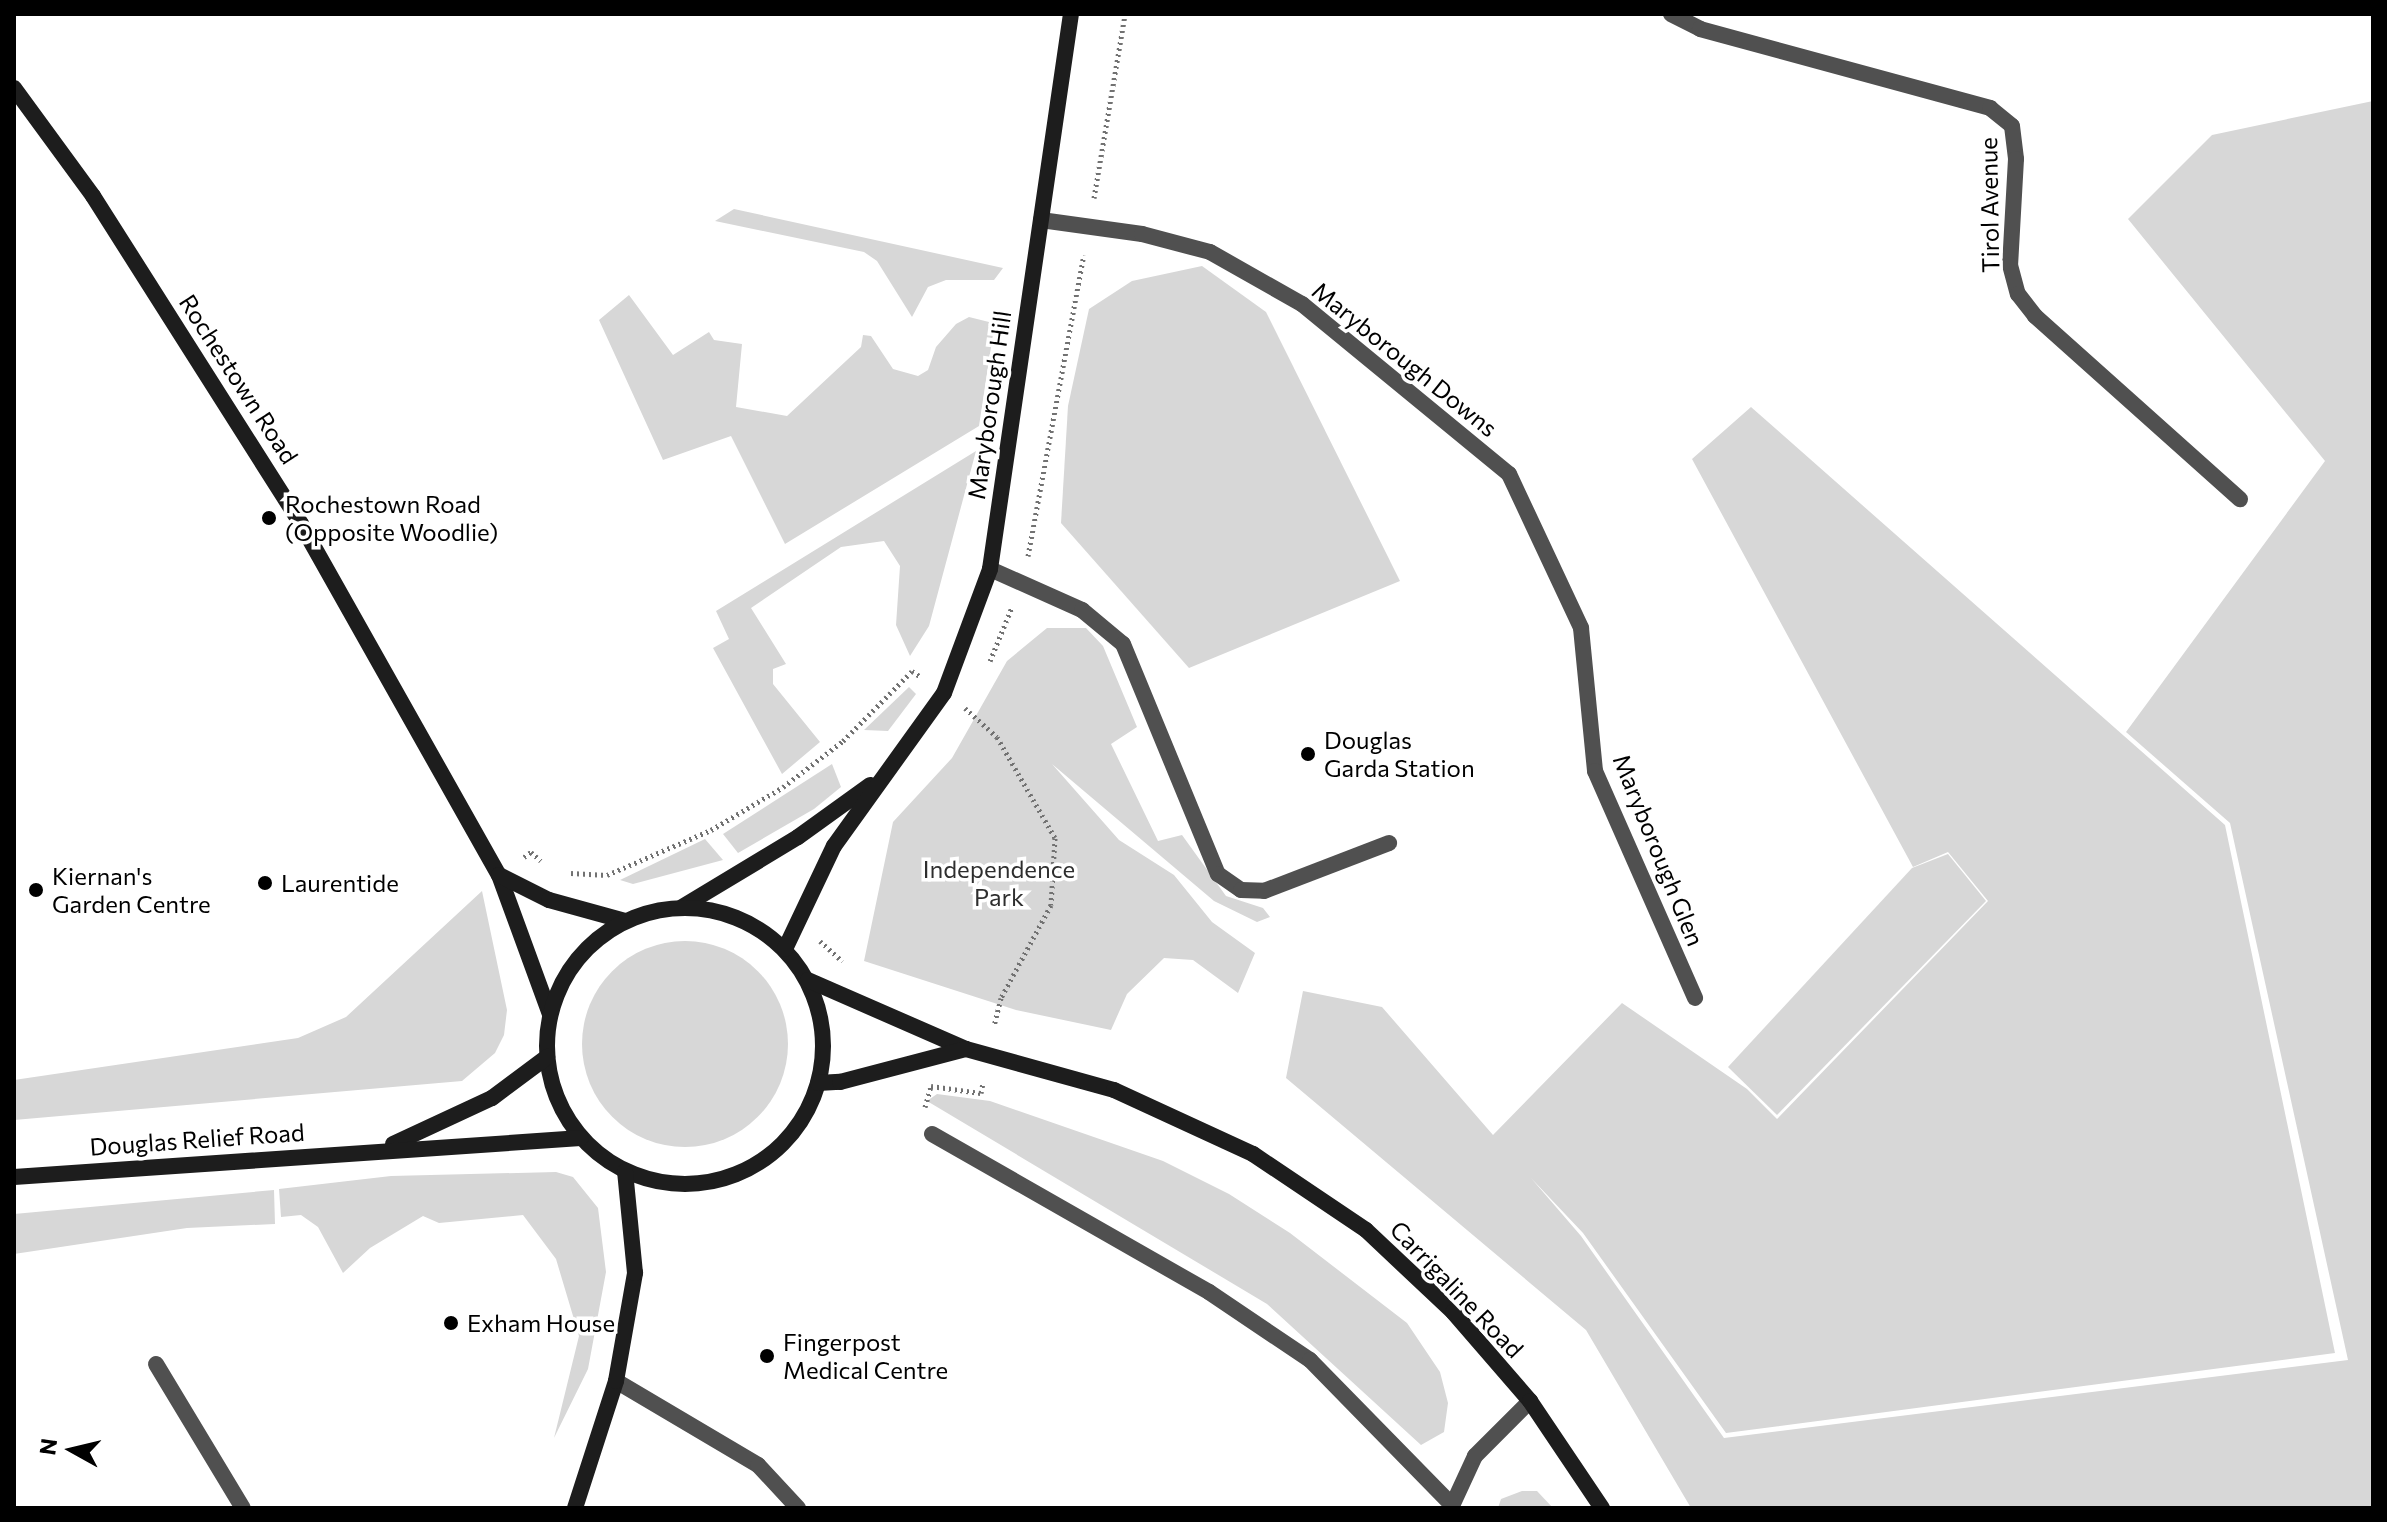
<!DOCTYPE html>
<html>
<head>
<meta charset="utf-8">
<style>
	body { margin:0 }
	#map { position:relative; width:2387px; height:1522px; overflow:hidden; background:#fff; font-family:Commissioner,sans-serif }
	div>[style] { position:absolute }
	[style*='--x'] { left:calc(var(--x)*1px); top:calc(var(--y)*1px); width:calc(var(--w)*1px); rotate:calc(var(--a)*1deg) }
	.green>* { inset:0; background:#d7d7d7 }
	.round { border-radius:50% }
	.path>* { height:5px; margin-top:-2.5px; transform-origin:0; background:repeating-linear-gradient(90deg,#727272 0 2px,transparent 0 6px) }
	.lane>* { height:16px; margin:-8px; padding:0 8px; transform-origin:8px; border-radius:8px; background:#505050 }
	.street>* { height:16px; margin:-8px; padding:0 8px; transform-origin:8px; border-radius:8px; background:#505050 }
	.secondary>* { height:16px; margin:-8px; padding:0 8px; transform-origin:8px; border-radius:8px; background:#1d1d1d }
	.secondary>.ring { margin:-8px; padding:0; box-sizing:content-box; background:none; border:16px solid #1d1d1d; border-radius:50% }
	.dots>* { width:22px; height:22px; translate:-50% -50%; box-sizing:border-box; border:4px solid #fff; border-radius:50% }
	span { translate:-50% -50%; white-space:nowrap; text-align:center; line-height:1.15; -webkit-text-stroke:7px #fff; paint-order:stroke }
	.street-label { font-size:24px; color:#000 }
	.poi-label { font-size:24px; color:#000 }
	.left { translate:0 -50%; text-align:left }
	.park-label { font-size:24px; color:#2e2e2e }
	.frame { position:absolute; inset:0; border:16px solid #000; pointer-events:none }
	.north { position:absolute; left:32px; top:1410px; width:80px; height:80px; -webkit-text-stroke:6px #fff; paint-order:stroke; rotate:278deg; font-size:22px; font-weight:700; line-height:32px; text-align:center; color:#000 }
	.north::after { content:''; display:block; margin:auto; width:28px; height:36px; background:#000; clip-path:polygon(50% 0,100% 100%,50% 72%,0 100%) }
</style>
</head>
<body>
<div id="map">
	<div class="green">
		<div style="clip-path:polygon(2373px 101px,2373px 1508px,1691px 1508px,1586px 1330px,1286px 1078px,1303px 991px,1382px 1007px,1493px 1135px,1622px 1003px,1747px 1089px,1777px 1119px,1988px 901px,1948px 852px,1913px 867px,1692px 459px,1751px 407px,2225px 825px,2335px 1353px,1726px 1433px,1583px 1233px,1531px 1178px,1581px 1236px,1724px 1438px,2348px 1360px,2230px 823px,2126px 732px,2325px 461px,2128px 219px,2212px 135px)"></div>
		<div style="clip-path:polygon(734px 209px,1003px 268px,994px 280px,946px 280px,928px 287px,912px 317px,877px 261px,864px 252px,715px 221px)"></div>
		<div style="clip-path:polygon(1202px 266px,1266px 312px,1400px 581px,1189px 668px,1061px 523px,1068px 406px,1089px 309px,1132px 281px)"></div>
		<div style="clip-path:polygon(629px 295px,673px 355px,709px 332px,714px 340px,742px 344px,736px 407px,787px 416px,861px 347px,863px 335px,871px 336px,893px 369px,918px 376px,928px 370px,936px 347px,956px 324px,969px 317px,989px 322px,993px 334px,979px 426px,785px 544px,731px 436px,663px 460px,599px 320px)"></div>
		<div style="clip-path:polygon(976px 451px,929px 626px,910px 656px,896px 625px,900px 566px,884px 541px,841px 547px,751px 608px,786px 664px,773px 669px,773px 684px,820px 742px,782px 774px,713px 648px,729px 639px,716px 611px)"></div>
		<div style="clip-path:polygon(1047px 628px,1086px 628px,1103px 646px,1137px 727px,1111px 744px,1158px 841px,1182px 835px,1226px 896px,1263px 908px,1270px 917px,1257px 922px,1214px 901px,1052px 764px,1119px 840px,1174px 875px,1212px 922px,1255px 953px,1238px 993px,1193px 960px,1164px 958px,1127px 994px,1111px 1030px,1016px 1010px,864px 961px,893px 822px,952px 758px,1007px 661px)"></div>
		<div style="clip-path:polygon(909px 687px,916px 694px,888px 731px,864px 730px)"></div>
		<div style="clip-path:polygon(832px 764px,841px 787px,814px 809px,738px 853px,723px 834px)"></div>
		<div style="clip-path:polygon(705px 839px,723px 860px,633px 884px,620px 880px)"></div>
		<div style="clip-path:polygon(1948px 854px,1986px 901px,1777px 1115px,1728px 1067px,1912px 868px)"></div>
		<div style="clip-path:polygon(482px 891px,507px 1010px,504px 1035px,495px 1053px,462px 1081px,14px 1120px,14px 1080px,298px 1038px,346px 1017px)"></div>
		<div class="round" style="left:582px;top:941px;width:206px;height:206px"></div>
		<div style="clip-path:polygon(937px 1094px,990px 1101px,1163px 1161px,1229px 1194px,1290px 1233px,1407px 1323px,1440px 1372px,1448px 1403px,1444px 1432px,1421px 1445px,1267px 1304px,927px 1101px)"></div>
		<div style="clip-path:polygon(556px 1172px,573px 1177px,598px 1208px,606px 1272px,588px 1369px,554px 1438px,579px 1336px,556px 1259px,523px 1215px,439px 1223px,423px 1216px,370px 1248px,343px 1273px,318px 1227px,301px 1215px,281px 1217px,279px 1189px,391px 1176px)"></div>
		<div style="clip-path:polygon(274px 1190px,275px 1224px,187px 1228px,14px 1254px,14px 1214px)"></div>
		<div style="clip-path:polygon(1522px 1491px,1537px 1491px,1553px 1508px,1498px 1508px,1501px 1499px)"></div>
	</div>
	<div class="path">
		<div style="--x:1094;--y:198;--w:187;--a:-80.4"></div>
		<div style="--x:1028;--y:556;--w:306;--a:-79.5"></div>
		<div style="--x:990;--y:661;--w:58;--a:-67.8"></div>
		<div style="--x:965;--y:708;--w:43;--a:42.2"></div>
		<div style="--x:997;--y:737;--w:116;--a:60.1"></div>
		<div style="--x:1055;--y:838;--w:67;--a:93.4"></div>
		<div style="--x:1051;--y:905;--w:106;--a:118.3"></div>
		<div style="--x:1001;--y:998;--w:29;--a:104"></div>
		<div style="--x:524;--y:857;--w:9;--a:-36"></div>
		<div style="--x:531;--y:852;--w:13;--a:42"></div>
		<div style="--x:571;--y:873;--w:36;--a:3"></div>
		<div style="--x:607;--y:875;--w:113;--a:-23.4"></div>
		<div style="--x:711;--y:830;--w:84;--a:-30.8"></div>
		<div style="--x:783;--y:787;--w:76;--a:-37.5"></div>
		<div style="--x:843;--y:741;--w:98;--a:-45.4"></div>
		<div style="--x:912;--y:671;--w:11;--a:34"></div>
		<div style="--x:820;--y:941;--w:30;--a:42"></div>
		<div style="--x:925;--y:1107;--w:22;--a:-74"></div>
		<div style="--x:931;--y:1086;--w:50;--a:8"></div>
		<div style="--x:981;--y:1093;--w:10;--a:-79"></div>
	</div>
	<div class="lane">
		<div style="--x:990;--y:569;--w:101;--a:24"></div>
		<div style="--x:1082;--y:610;--w:53;--a:39.7"></div>
		<div style="--x:1123;--y:644;--w:249;--a:67.6"></div>
		<div style="--x:1218;--y:874;--w:28;--a:35"></div>
		<div style="--x:1241;--y:890;--w:23;--a:2"></div>
		<div style="--x:1264;--y:891;--w:134;--a:-21"></div>
	</div>
	<div class="street">
		<div style="--x:1671;--y:14;--w:33;--a:27"></div>
		<div style="--x:1700;--y:29;--w:301;--a:15.2"></div>
		<div style="--x:1990;--y:108;--w:28;--a:39"></div>
		<div style="--x:2012;--y:126;--w:33;--a:83"></div>
		<div style="--x:2016;--y:159;--w:106;--a:93.2"></div>
		<div style="--x:2010;--y:265;--w:30;--a:75"></div>
		<div style="--x:2018;--y:294;--w:28;--a:52"></div>
		<div style="--x:2035;--y:316;--w:275;--a:41.8"></div>
		<div style="--x:1041;--y:220;--w:102;--a:7.9"></div>
		<div style="--x:1142;--y:234;--w:70;--a:14.8"></div>
		<div style="--x:1210;--y:252;--w:106;--a:29.5"></div>
		<div style="--x:1302;--y:304;--w:268;--a:39.4"></div>
		<div style="--x:1509;--y:474;--w:170;--a:64.9"></div>
		<div style="--x:1581;--y:628;--w:144;--a:84.4"></div>
		<div style="--x:1595;--y:771;--w:248;--a:66.2"></div>
		<div style="--x:932;--y:1134;--w:319;--a:29.7"></div>
		<div style="--x:1209;--y:1292;--w:122;--a:34"></div>
		<div style="--x:1310;--y:1360;--w:202;--a:45.6"></div>
		<div style="--x:156;--y:1364;--w:168;--a:58.9"></div>
		<div style="--x:616;--y:1381;--w:165;--a:30.6"></div>
		<div style="--x:758;--y:1465;--w:59;--a:47.1"></div>
		<div style="--x:1451;--y:1508;--w:57;--a:-65.2"></div>
		<div style="--x:1475;--y:1456;--w:78;--a:-45"></div>
	</div>
	<div class="secondary">
		<div style="--x:14;--y:88;--w:134;--a:53.8"></div>
		<div style="--x:93;--y:196;--w:388;--a:57.6"></div>
		<div style="--x:301;--y:524;--w:403;--a:60.6"></div>
		<div style="--x:499;--y:875;--w:148;--a:69.9"></div>
		<div style="--x:499;--y:875;--w:56;--a:26.6"></div>
		<div style="--x:549;--y:900;--w:79;--a:15.4"></div>
		<div style="--x:682;--y:907;--w:135;--a:-31.1"></div>
		<div style="--x:798;--y:837;--w:89;--a:-35.8"></div>
		<div class="ring" style="left:547px;top:908px;width:260px;height:260px"></div>
		<div style="--x:785;--y:949;--w:114;--a:-64.6"></div>
		<div style="--x:834;--y:846;--w:188;--a:-54.3"></div>
		<div style="--x:944;--y:693;--w:132;--a:-69.6"></div>
		<div style="--x:990;--y:569;--w:561;--a:-81.7"></div>
		<div style="--x:808;--y:980;--w:172;--a:23.6"></div>
		<div style="--x:966;--y:1049;--w:154;--a:15.5"></div>
		<div style="--x:1114;--y:1090;--w:153;--a:24.7"></div>
		<div style="--x:1253;--y:1154;--w:136;--a:33.9"></div>
		<div style="--x:1366;--y:1230;--w:120;--a:43.3"></div>
		<div style="--x:1453;--y:1312;--w:118;--a:49.1"></div>
		<div style="--x:1530;--y:1401;--w:129;--a:56.1"></div>
		<div style="--x:818;--y:1083;--w:22;--a:-3"></div>
		<div style="--x:840;--y:1082;--w:130;--a:-14.7"></div>
		<div style="--x:393;--y:1144;--w:109;--a:-24.9"></div>
		<div style="--x:492;--y:1098;--w:69;--a:-36.7"></div>
		<div style="--x:14;--y:1177;--w:568;--a:-3.93"></div>
		<div style="--x:575;--y:1508;--w:133;--a:-72.1"></div>
		<div style="--x:616;--y:1381;--w:110;--a:-80"></div>
		<div style="--x:635;--y:1273;--w:102;--a:-95.6"></div>
	</div>
	<div class="dots">
		<div style="left:269px;top:518px;background:#000"></div>
		<div style="left:1308px;top:754px;background:#000"></div>
		<div style="left:265px;top:883px;background:#000"></div>
		<div style="left:36px;top:890px;background:#000"></div>
		<div style="left:451px;top:1323px;background:#000"></div>
		<div style="left:767px;top:1356px;background:#000"></div>
	</div>
	<div class="street-label">
		<span style="left:1989px;top:205px;rotate:-91deg">Tirol Avenue</span>
		<span style="left:1405px;top:359px;rotate:39deg">Maryborough Downs</span>
		<span style="left:239px;top:379px;rotate:57deg">Rochestown Road</span>
		<span style="left:989px;top:405px;rotate:-82deg">Maryborough Hill</span>
		<span style="left:1659px;top:850px;rotate:68deg">Maryborough Glen</span>
		<span style="left:197px;top:1139px;rotate:-4deg">Douglas Relief Road</span>
		<span style="left:1457px;top:1289px;rotate:46deg">Carrigaline Road</span>
	</div>
	<div class="poi-label">
		<span class="left" style="left:285px;top:518px">Rochestown Road<br>(Opposite Woodlie)</span>
		<span class="left" style="left:1324px;top:754px">Douglas<br>Garda Station</span>
		<span class="left" style="left:52px;top:890px">Kiernan's<br>Garden Centre</span>
		<span class="left" style="left:281px;top:883px">Laurentide</span>
		<span class="left" style="left:467px;top:1323px">Exham House</span>
		<span class="left" style="left:783px;top:1356px">Fingerpost<br>Medical Centre</span>
	</div>
	<div class="park-label">
		<span style="left:999px;top:883px">Independence<br>Park</span>
	</div>
	<div class="frame"></div>
	<div class="north">N</div>
</div>
</body>
</html>
